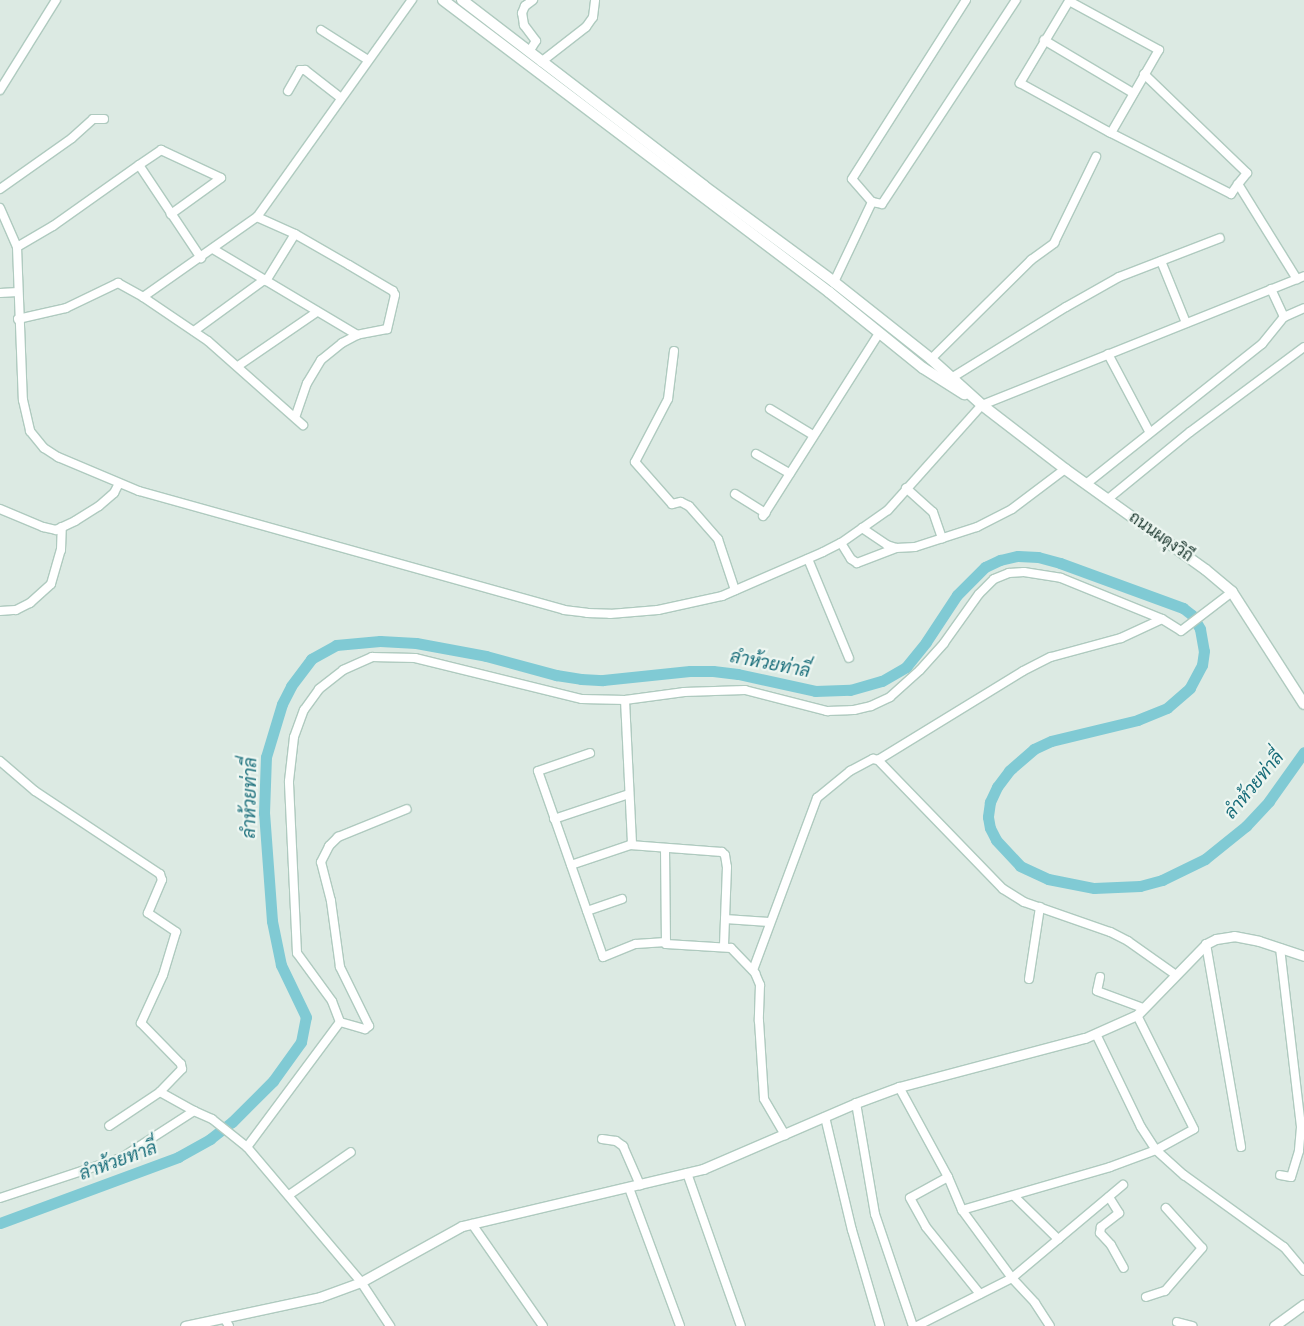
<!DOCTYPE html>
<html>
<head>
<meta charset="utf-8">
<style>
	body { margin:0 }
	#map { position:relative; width:1304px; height:1326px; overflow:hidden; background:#dceae3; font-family:"Fira Sans",Sarabun,sans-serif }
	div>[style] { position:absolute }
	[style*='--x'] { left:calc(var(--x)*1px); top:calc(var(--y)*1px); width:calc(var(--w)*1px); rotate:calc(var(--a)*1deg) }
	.river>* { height:11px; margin:-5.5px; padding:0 5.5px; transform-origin:5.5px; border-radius:5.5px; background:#80cad4 }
	.roads { filter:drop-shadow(1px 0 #afcabf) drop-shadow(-1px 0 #afcabf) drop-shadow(0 1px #afcabf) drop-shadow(0 -1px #afcabf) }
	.minor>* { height:8px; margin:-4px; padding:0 4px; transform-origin:4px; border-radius:4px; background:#fff }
	.tertiary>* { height:9px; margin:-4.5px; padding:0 4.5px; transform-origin:4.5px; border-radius:4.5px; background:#fff }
	.secondary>* { height:10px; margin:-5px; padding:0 5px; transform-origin:5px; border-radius:5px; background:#fff }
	span { translate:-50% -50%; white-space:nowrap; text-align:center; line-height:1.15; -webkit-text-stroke:4.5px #edf6f1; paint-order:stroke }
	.street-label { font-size:16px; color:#1e3a31 }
	.water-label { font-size:18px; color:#156b78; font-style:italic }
</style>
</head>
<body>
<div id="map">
	<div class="river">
		<div style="--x:0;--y:1223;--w:190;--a:-20.3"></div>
		<div style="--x:178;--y:1157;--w:37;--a:-29"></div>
		<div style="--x:210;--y:1139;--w:28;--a:-38"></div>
		<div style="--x:232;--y:1122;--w:58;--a:-45"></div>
		<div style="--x:273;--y:1081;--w:48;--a:-54.3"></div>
		<div style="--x:301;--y:1042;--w:25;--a:-79"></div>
		<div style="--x:306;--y:1017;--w:58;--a:-115.7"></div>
		<div style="--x:281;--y:965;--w:45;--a:-101.6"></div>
		<div style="--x:272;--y:921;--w:108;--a:-94.2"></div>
		<div style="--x:264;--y:813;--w:56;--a:-88"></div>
		<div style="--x:266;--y:757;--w:55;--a:-73.2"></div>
		<div style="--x:282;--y:704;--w:20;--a:-63"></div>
		<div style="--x:291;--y:686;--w:34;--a:-53"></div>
		<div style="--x:311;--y:659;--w:29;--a:-29"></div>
		<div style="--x:336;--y:645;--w:44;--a:-5.2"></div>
		<div style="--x:380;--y:641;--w:36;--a:3"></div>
		<div style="--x:416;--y:643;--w:71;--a:10.5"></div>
		<div style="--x:486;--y:656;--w:73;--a:15.2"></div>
		<div style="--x:556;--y:675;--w:25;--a:9"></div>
		<div style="--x:581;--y:679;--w:22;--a:3"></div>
		<div style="--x:603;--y:680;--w:87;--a:-5.9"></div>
		<div style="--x:690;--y:671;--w:23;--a:0"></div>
		<div style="--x:713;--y:671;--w:25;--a:7"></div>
		<div style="--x:738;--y:674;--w:79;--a:12.4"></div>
		<div style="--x:815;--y:691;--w:35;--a:-2"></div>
		<div style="--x:850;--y:690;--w:33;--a:-16"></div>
		<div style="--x:882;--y:681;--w:28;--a:-30"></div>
		<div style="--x:906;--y:667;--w:32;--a:-51"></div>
		<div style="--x:926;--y:642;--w:56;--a:-56.6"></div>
		<div style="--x:957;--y:595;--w:40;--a:-45"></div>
		<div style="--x:985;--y:567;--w:17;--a:-25"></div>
		<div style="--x:1000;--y:560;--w:18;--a:-13"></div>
		<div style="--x:1018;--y:556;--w:20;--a:3"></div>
		<div style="--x:1038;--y:557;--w:23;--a:15"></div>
		<div style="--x:1060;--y:563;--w:131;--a:20.1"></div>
		<div style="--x:1183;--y:608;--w:11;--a:38"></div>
		<div style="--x:1192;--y:615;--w:16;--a:60"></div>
		<div style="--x:1200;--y:629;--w:22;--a:80"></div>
		<div style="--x:1204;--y:651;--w:14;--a:98"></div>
		<div style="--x:1202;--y:665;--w:26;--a:118"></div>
		<div style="--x:1190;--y:688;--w:30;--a:139"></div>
		<div style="--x:1167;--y:708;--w:31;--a:158"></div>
		<div style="--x:1138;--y:720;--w:89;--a:166.4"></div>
		<div style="--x:1051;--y:741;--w:19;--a:155"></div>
		<div style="--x:1034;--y:749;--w:33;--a:139"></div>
		<div style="--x:1009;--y:771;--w:20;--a:127"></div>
		<div style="--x:997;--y:787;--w:17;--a:115"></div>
		<div style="--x:990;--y:802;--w:15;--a:98"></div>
		<div style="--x:988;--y:817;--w:11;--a:80"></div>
		<div style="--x:990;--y:828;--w:13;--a:63"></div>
		<div style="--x:996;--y:840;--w:35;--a:47"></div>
		<div style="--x:1020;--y:866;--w:31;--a:25"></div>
		<div style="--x:1048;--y:879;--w:47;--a:11.1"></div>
		<div style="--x:1094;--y:888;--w:46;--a:-2.5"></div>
		<div style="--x:1140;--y:886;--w:23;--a:-15"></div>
		<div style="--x:1162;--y:880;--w:48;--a:-26"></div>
		<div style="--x:1205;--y:859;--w:53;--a:-38.8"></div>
		<div style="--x:1246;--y:826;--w:34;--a:-47"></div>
		<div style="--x:1269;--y:801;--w:60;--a:-54.5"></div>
	</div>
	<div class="roads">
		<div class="minor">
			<div style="--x:321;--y:30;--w:56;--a:32.6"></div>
			<div style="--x:1044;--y:40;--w:104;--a:30.8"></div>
			<div style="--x:529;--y:52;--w:13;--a:-58"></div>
			<div style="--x:536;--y:41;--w:20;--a:-127"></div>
			<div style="--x:524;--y:25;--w:12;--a:-99"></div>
			<div style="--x:522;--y:13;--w:8;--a:-67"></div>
			<div style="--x:525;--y:6;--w:10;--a:-37"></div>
			<div style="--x:541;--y:62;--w:57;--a:-37.9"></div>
			<div style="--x:586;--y:27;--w:12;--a:-55"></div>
			<div style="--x:593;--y:17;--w:17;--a:-83"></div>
			<div style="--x:1144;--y:74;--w:143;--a:43.9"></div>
			<div style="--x:1247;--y:173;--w:14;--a:129"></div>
			<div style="--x:1238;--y:184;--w:112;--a:58.2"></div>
			<div style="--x:0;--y:90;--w:106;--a:-58.1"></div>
			<div style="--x:288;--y:91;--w:24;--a:-60"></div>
			<div style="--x:300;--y:70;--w:5;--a:0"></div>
			<div style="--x:305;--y:70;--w:46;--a:37.9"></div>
			<div style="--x:1111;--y:133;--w:96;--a:-60"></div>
			<div style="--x:1159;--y:50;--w:102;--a:-151.4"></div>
			<div style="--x:1069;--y:1;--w:96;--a:120.9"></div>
			<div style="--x:1020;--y:83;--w:102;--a:28.8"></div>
			<div style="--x:1109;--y:132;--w:137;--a:26.9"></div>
			<div style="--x:1231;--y:194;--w:12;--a:-55"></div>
			<div style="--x:139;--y:165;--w:27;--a:-34"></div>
			<div style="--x:161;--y:150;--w:66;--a:25"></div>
			<div style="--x:221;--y:178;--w:62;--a:144.2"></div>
			<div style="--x:0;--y:189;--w:88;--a:-35.3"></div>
			<div style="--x:72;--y:138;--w:28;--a:-42"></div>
			<div style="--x:93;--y:119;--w:11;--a:0"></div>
			<div style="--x:872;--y:202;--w:30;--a:-131"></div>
			<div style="--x:852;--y:179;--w:212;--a:-57.5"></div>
			<div style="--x:0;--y:208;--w:43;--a:66.4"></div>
			<div style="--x:17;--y:247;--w:153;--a:87.8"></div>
			<div style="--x:23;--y:400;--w:32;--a:77"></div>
			<div style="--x:30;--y:431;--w:22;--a:51"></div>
			<div style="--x:44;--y:448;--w:17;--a:33"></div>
			<div style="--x:58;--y:457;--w:88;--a:22.8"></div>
			<div style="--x:139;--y:491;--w:441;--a:15.6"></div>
			<div style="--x:564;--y:610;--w:23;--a:7"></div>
			<div style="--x:587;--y:613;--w:23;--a:2"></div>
			<div style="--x:610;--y:614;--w:48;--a:-4.8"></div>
			<div style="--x:658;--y:610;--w:66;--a:-12.3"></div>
			<div style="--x:722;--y:596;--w:110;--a:-23.5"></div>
			<div style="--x:823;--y:552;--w:20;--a:-27"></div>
			<div style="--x:841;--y:543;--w:57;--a:-35.1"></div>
			<div style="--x:888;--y:510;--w:141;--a:-48.2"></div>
			<div style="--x:982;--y:405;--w:347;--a:-21.8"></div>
			<div style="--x:257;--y:217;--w:42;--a:24.1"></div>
			<div style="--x:295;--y:234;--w:62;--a:29.9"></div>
			<div style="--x:349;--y:265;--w:51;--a:30.6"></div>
			<div style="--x:393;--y:291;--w:4;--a:63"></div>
			<div style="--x:395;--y:295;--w:35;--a:103"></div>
			<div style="--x:387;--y:329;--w:31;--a:169"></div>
			<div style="--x:357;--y:335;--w:17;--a:152"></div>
			<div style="--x:342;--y:343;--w:27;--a:141"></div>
			<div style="--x:321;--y:360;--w:27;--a:121"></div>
			<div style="--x:307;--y:383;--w:36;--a:109"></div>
			<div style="--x:17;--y:247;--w:42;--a:-30.3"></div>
			<div style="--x:53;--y:226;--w:105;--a:-35.3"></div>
			<div style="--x:139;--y:165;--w:112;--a:56.3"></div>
			<div style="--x:213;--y:249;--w:168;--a:30.8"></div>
			<div style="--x:1161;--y:261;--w:67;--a:68"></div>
			<div style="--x:266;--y:281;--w:55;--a:-58.3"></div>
			<div style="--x:834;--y:282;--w:89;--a:-64.6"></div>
			<div style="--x:872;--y:202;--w:10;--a:11"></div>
			<div style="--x:882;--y:204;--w:244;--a:-56.7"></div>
			<div style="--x:1271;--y:289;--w:31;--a:65"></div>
			<div style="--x:0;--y:293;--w:18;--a:-3"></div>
			<div style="--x:143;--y:297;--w:139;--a:-35.1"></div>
			<div style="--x:257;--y:217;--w:267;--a:-54.5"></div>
			<div style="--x:18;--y:319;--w:49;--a:-12.9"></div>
			<div style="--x:66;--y:308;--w:58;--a:-25.7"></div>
			<div style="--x:118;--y:283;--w:29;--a:29"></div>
			<div style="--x:143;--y:297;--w:78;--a:34.1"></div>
			<div style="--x:208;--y:341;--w:127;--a:41.5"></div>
			<div style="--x:194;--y:331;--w:87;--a:-36.1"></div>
			<div style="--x:674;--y:351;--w:48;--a:97.1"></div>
			<div style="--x:668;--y:399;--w:71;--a:117.6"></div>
			<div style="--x:635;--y:462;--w:56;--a:48.6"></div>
			<div style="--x:672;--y:504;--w:9;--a:-13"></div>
			<div style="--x:681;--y:502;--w:9;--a:27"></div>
			<div style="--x:689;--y:506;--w:44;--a:48.7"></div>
			<div style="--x:718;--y:539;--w:54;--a:71.6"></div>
			<div style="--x:1108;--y:354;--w:89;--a:62"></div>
			<div style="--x:931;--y:359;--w:141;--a:-44.7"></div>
			<div style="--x:1031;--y:260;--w:29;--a:-36"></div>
			<div style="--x:1054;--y:243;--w:96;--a:-64"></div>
			<div style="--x:238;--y:366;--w:96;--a:-34.4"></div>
			<div style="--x:953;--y:377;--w:133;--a:-31.8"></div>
			<div style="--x:1066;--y:307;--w:61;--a:-29.5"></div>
			<div style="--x:1119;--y:277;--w:108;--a:-21.1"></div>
			<div style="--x:770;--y:409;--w:50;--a:31.2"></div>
			<div style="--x:756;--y:454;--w:39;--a:30"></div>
			<div style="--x:1086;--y:484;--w:225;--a:-38.5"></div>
			<div style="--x:1262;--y:344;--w:35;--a:-51"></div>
			<div style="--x:1284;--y:317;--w:22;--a:-24"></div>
			<div style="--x:906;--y:488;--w:36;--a:42"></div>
			<div style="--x:933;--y:512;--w:28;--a:71"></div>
			<div style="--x:735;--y:494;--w:36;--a:32"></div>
			<div style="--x:1108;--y:499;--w:106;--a:-39.3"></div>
			<div style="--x:1190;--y:432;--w:142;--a:-36.7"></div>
			<div style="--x:0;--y:509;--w:47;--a:22.7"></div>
			<div style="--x:43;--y:527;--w:13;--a:13"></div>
			<div style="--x:56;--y:530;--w:21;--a:-25"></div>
			<div style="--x:75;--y:521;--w:28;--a:-32"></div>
			<div style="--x:99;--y:506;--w:20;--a:-41"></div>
			<div style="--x:114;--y:493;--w:11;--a:-63"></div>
			<div style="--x:763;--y:516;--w:217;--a:-57.6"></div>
			<div style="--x:862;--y:528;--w:30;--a:34"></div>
			<div style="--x:887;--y:545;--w:9;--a:18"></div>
			<div style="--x:896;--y:548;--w:19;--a:-3"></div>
			<div style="--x:915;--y:547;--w:65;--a:-17.9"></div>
			<div style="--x:977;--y:527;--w:39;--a:-27"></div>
			<div style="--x:1012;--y:509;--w:66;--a:-37"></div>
			<div style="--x:841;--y:543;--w:19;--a:58"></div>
			<div style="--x:851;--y:559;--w:7;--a:34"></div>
			<div style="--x:857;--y:563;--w:42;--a:-21"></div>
			<div style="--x:808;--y:559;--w:107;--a:67.5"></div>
			<div style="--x:0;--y:611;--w:16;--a:-4"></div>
			<div style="--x:16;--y:610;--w:16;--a:-27"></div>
			<div style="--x:30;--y:603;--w:28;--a:-42"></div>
			<div style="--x:51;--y:584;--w:35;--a:-74"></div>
			<div style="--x:61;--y:550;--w:23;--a:-88"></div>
			<div style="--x:625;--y:700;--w:145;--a:87.2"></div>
			<div style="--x:590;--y:753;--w:55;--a:160.9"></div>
			<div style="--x:538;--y:771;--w:197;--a:70.7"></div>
			<div style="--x:603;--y:957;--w:35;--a:-22"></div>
			<div style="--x:636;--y:944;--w:30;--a:-4"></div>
			<div style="--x:0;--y:761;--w:46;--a:40.6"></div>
			<div style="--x:35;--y:791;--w:150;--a:33.6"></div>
			<div style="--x:160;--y:874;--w:6;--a:72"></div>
			<div style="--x:162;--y:880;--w:36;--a:113"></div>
			<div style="--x:148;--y:913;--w:34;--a:34"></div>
			<div style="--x:176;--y:932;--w:45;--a:106.8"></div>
			<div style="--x:163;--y:975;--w:53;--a:114.6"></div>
			<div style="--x:141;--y:1023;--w:57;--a:45.7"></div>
			<div style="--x:181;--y:1064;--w:5;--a:79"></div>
			<div style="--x:182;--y:1069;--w:32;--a:134"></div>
			<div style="--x:160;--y:1092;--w:61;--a:146.3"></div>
			<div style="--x:554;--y:819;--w:79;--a:-18.4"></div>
			<div style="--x:665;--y:848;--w:96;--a:89.4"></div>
			<div style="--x:666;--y:944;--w:65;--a:3.5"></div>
			<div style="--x:731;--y:948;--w:35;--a:46"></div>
			<div style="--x:755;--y:973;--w:13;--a:67"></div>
			<div style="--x:760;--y:985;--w:36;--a:92"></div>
			<div style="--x:759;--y:1021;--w:78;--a:86.3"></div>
			<div style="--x:764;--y:1099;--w:42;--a:59.7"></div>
			<div style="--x:571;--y:865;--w:62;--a:-18.7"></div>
			<div style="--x:630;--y:845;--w:92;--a:4.4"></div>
			<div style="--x:722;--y:852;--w:4;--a:45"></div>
			<div style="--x:725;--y:855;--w:12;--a:81"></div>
			<div style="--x:727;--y:867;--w:79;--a:92.2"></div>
			<div style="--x:587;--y:911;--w:37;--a:-19"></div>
			<div style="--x:725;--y:919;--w:44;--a:3.9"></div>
			<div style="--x:1206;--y:944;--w:206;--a:80.2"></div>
			<div style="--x:1280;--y:948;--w:180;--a:83.3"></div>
			<div style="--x:1301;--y:1127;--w:24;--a:95"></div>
			<div style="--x:1299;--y:1151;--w:27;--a:107"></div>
			<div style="--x:1291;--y:1177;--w:11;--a:-170"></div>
			<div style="--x:753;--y:970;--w:184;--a:-69.6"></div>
			<div style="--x:817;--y:798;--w:43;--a:-39.3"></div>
			<div style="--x:850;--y:771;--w:26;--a:-28"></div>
			<div style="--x:873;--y:759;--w:5;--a:11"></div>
			<div style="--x:1176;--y:975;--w:59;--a:-144.7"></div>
			<div style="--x:1128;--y:941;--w:20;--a:-153"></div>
			<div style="--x:1110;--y:932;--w:91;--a:-160.8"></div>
			<div style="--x:1024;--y:902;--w:25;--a:-148"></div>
			<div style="--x:1003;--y:889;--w:180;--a:-134.1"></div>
			<div style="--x:878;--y:760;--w:170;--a:-31.5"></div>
			<div style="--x:1023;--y:671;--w:31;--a:-27"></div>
			<div style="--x:1051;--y:657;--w:73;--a:-15.2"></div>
			<div style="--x:1121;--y:638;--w:45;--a:-24.9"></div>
			<div style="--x:1162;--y:619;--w:22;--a:32"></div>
			<div style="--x:1181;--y:631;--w:64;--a:-37.4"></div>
			<div style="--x:1100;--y:977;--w:14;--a:102"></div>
			<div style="--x:1097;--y:991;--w:49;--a:20.3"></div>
			<div style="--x:1029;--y:979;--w:73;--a:-81.3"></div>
			<div style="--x:340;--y:1022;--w:22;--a:-111"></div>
			<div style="--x:332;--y:1001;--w:59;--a:-126.1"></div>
			<div style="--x:297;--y:953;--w:172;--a:-92.7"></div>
			<div style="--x:289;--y:781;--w:44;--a:-83.5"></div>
			<div style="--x:294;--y:737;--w:29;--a:-70"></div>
			<div style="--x:304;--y:710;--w:26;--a:-54"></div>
			<div style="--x:319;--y:689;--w:31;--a:-38"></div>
			<div style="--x:343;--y:670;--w:32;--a:-24"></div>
			<div style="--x:372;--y:657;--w:43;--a:1.3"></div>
			<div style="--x:415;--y:658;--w:172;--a:13.8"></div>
			<div style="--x:582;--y:699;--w:43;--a:1.3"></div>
			<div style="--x:625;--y:700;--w:60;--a:-7.7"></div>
			<div style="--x:684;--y:692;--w:61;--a:-1.9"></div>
			<div style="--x:745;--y:690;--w:85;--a:14.4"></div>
			<div style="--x:827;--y:711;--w:27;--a:-2"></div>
			<div style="--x:854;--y:710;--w:17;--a:-13"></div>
			<div style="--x:871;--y:706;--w:21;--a:-25"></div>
			<div style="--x:890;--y:697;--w:40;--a:-42"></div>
			<div style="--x:920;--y:670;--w:36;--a:-48"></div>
			<div style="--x:944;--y:643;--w:60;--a:-54.5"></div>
			<div style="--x:979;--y:594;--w:21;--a:-45"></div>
			<div style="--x:994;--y:579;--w:16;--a:-22"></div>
			<div style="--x:1009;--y:573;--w:15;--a:-4"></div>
			<div style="--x:1024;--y:572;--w:37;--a:9"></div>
			<div style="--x:1061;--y:578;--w:109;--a:22.1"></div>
			<div style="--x:1096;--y:1034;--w:103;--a:64.2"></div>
			<div style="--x:1141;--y:1127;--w:27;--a:57"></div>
			<div style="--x:1156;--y:1150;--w:38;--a:42"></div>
			<div style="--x:1184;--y:1175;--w:123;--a:35.8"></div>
			<div style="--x:1284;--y:1247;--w:31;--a:50"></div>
			<div style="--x:899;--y:1087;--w:102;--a:61.4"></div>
			<div style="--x:948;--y:1177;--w:36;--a:67"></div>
			<div style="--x:962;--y:1210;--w:84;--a:53.7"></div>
			<div style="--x:1012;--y:1278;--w:34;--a:47"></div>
			<div style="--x:1035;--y:1303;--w:27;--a:57"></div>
			<div style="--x:160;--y:1092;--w:39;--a:29"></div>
			<div style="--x:856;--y:1103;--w:113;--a:80.3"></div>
			<div style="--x:875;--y:1214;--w:118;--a:71.3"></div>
			<div style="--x:825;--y:1117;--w:116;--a:76.6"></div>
			<div style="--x:852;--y:1230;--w:100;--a:73.7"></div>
			<div style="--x:602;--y:1139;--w:14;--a:8"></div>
			<div style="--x:616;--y:1141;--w:9;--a:36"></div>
			<div style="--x:623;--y:1146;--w:43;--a:66.4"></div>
			<div style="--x:247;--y:1147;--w:156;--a:-53.4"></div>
			<div style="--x:340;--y:1022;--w:26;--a:16"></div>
			<div style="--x:365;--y:1029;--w:5;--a:-37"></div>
			<div style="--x:369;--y:1026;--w:66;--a:-116.2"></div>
			<div style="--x:340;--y:967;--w:67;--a:-97.8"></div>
			<div style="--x:331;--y:901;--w:40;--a:-104.4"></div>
			<div style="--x:321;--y:862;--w:18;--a:-63"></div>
			<div style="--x:329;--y:846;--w:13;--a:-45"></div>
			<div style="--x:338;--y:837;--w:74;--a:-22.1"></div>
			<div style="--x:687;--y:1173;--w:162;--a:70.6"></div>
			<div style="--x:948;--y:1177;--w:43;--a:151.1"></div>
			<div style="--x:910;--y:1198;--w:33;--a:61"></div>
			<div style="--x:926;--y:1227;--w:86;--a:51.1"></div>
			<div style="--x:629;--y:1188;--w:147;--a:69.7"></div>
			<div style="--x:289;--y:1195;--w:75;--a:-34.7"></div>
			<div style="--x:1014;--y:1196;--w:62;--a:44.3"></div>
			<div style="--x:1109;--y:1197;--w:19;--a:58"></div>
			<div style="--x:1119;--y:1213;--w:23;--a:142"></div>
			<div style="--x:1101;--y:1227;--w:6;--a:99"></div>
			<div style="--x:1100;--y:1233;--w:16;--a:47"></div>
			<div style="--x:1111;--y:1245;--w:26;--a:61"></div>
			<div style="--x:0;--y:1198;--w:127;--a:-18.3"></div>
			<div style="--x:121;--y:1158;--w:87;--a:-32.8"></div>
			<div style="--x:194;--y:1111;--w:20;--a:24"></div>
			<div style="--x:212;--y:1119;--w:45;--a:38.7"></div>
			<div style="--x:247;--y:1147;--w:177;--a:49.8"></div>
			<div style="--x:361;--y:1282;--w:53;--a:56.6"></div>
			<div style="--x:962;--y:1210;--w:154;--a:-16.2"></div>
			<div style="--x:1110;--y:1167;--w:49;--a:-20.3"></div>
			<div style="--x:1156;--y:1150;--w:43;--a:-28.9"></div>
			<div style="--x:1194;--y:1129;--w:127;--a:-116.6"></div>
			<div style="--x:472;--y:1224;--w:124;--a:55.2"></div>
			<div style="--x:1146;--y:1297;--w:20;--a:-18"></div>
			<div style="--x:1165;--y:1291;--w:57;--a:-49.3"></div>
			<div style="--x:1202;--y:1248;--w:54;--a:-132"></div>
			<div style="--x:224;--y:1318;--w:9;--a:58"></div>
			<div style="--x:1177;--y:1322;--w:16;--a:15"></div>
			<div style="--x:917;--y:1326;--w:106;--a:-26.8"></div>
			<div style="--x:1012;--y:1278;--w:145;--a:-40"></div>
		</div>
		<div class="tertiary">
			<div style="--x:185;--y:1326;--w:138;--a:-12.1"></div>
			<div style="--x:320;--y:1297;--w:44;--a:-20.1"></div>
			<div style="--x:361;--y:1282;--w:115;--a:-29"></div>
			<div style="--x:462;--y:1226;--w:248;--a:-13.3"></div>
			<div style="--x:703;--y:1169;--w:167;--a:-23.3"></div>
			<div style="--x:856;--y:1103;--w:46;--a:-20.4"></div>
			<div style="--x:899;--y:1087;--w:192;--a:-14.8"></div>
			<div style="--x:1085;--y:1038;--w:57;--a:-23.9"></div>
			<div style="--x:1137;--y:1015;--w:99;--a:-45.8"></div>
			<div style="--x:1206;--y:944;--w:11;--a:-27"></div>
			<div style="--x:1216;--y:939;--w:18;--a:-9"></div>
			<div style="--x:1234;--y:936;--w:25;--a:11"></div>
			<div style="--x:1259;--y:941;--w:47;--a:18.4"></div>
			<div style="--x:1274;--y:1326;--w:37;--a:-36"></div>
		</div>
		<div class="secondary">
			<div style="--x:443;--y:0;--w:484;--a:37.1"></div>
			<div style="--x:829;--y:292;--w:121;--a:39"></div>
			<div style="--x:923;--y:368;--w:49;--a:32.4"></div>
			<div style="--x:462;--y:0;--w:305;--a:37.5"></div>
			<div style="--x:704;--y:186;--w:162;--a:36.4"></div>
			<div style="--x:834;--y:282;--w:124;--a:38.4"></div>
			<div style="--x:931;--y:359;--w:69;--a:42"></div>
			<div style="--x:982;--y:405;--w:105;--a:37.6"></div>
			<div style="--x:1065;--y:469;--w:173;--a:35.6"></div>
			<div style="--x:1206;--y:570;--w:34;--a:40"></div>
			<div style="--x:1232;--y:592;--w:133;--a:57.3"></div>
		</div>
	</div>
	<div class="street-label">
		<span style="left:1161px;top:537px;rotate:35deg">ถนนผดุงวิถี</span>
	</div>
	<div class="water-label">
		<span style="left:770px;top:664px;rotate:11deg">ลำห้วยท่าลี่</span>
		<span style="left:1254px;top:785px;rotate:-50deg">ลำห้วยท่าลี่</span>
		<span style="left:250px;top:798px;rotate:-89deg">ลำห้วยท่าลี่</span>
		<span style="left:118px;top:1161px;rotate:-20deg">ลำห้วยท่าลี่</span>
	</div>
</div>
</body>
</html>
